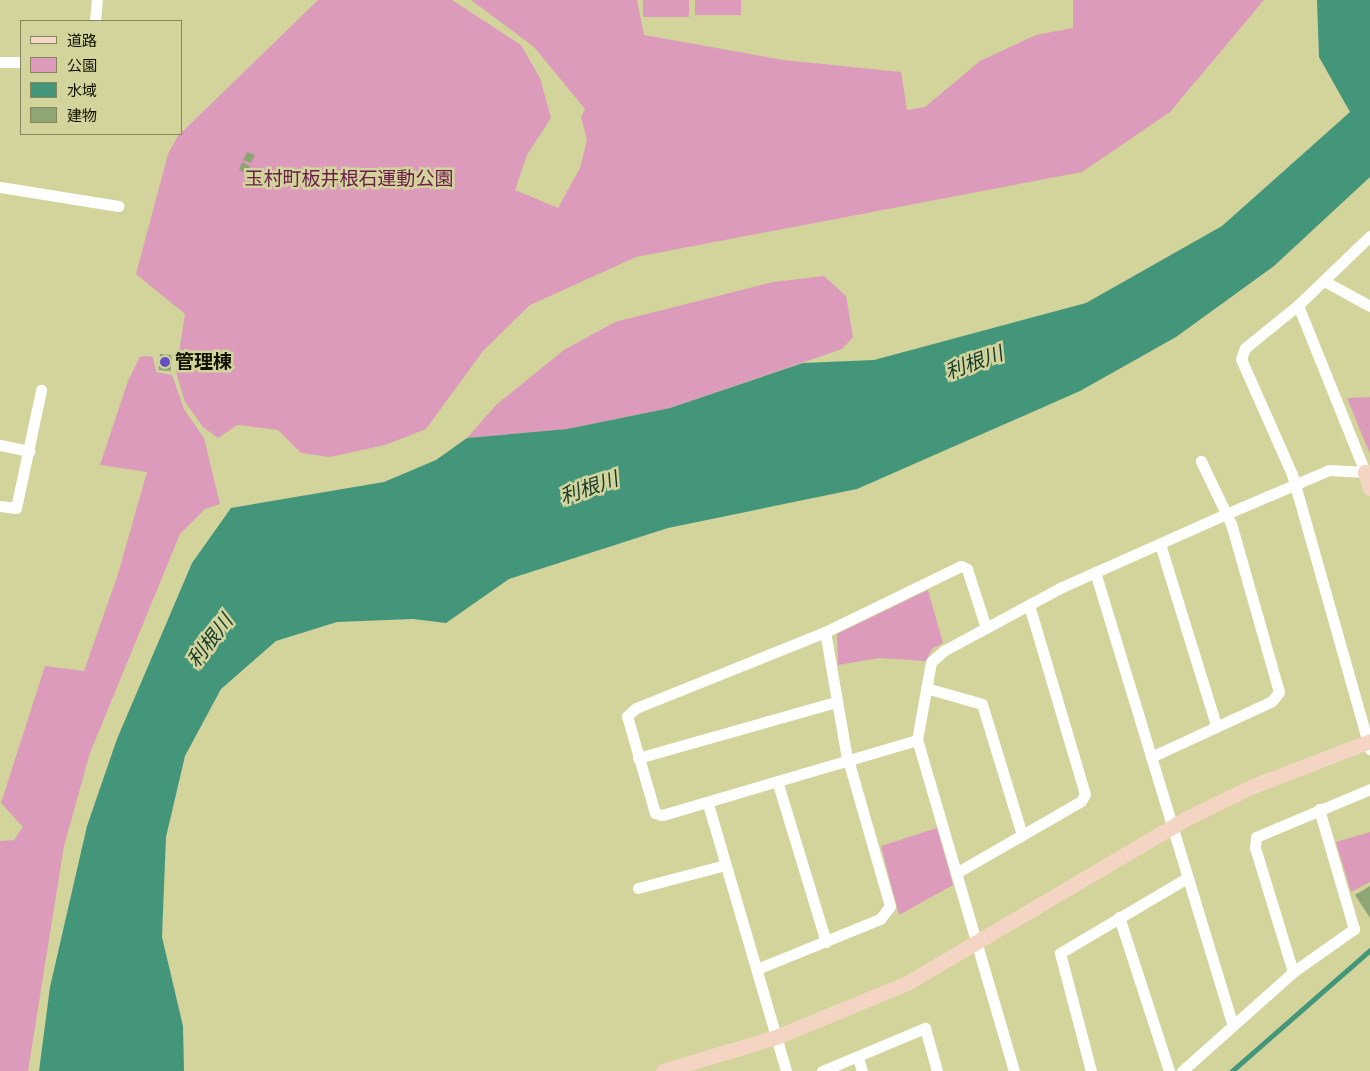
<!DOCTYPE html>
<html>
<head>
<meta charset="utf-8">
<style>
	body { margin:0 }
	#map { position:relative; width:1370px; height:1071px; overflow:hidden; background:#d3d49b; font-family:Figtree,"Noto Sans JP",sans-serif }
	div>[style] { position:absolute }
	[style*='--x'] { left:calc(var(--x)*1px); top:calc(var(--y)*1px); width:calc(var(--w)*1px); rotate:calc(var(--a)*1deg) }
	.green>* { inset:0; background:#dc9bbb; transform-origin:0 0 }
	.water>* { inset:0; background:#44967a }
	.stream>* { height:4.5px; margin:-2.25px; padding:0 2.25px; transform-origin:2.25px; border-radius:2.25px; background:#44967a }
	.building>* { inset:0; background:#8ea574; transform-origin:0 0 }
	.street>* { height:11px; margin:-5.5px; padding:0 5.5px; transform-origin:5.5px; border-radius:5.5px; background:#fff }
	.secondary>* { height:15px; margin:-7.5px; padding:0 7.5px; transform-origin:7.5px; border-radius:7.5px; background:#f4d5c3 }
	.dots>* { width:14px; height:14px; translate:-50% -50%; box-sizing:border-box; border:2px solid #d3d49b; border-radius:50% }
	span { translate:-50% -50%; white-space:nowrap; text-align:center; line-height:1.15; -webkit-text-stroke:5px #d3d49b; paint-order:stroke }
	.park-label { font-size:19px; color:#6b1c4b }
	.poi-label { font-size:19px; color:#121200; font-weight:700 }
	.left { translate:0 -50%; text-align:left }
	.water-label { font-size:20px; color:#14392c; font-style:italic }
	.legend { position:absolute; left:20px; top:20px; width:162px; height:115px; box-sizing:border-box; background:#d3d49b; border:1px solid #86865d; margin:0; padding:6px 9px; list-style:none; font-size:15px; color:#121200 }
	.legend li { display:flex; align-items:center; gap:10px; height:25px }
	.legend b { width:25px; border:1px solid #86865d }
</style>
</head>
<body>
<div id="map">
	<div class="green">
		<div style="clip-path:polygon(318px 0,452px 0,521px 45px,540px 78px,551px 118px,527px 155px,515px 190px,558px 208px,580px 168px,587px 140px,581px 117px,585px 109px,534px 47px,471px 0,637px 0,644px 35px,783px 60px,901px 72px,907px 110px,925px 107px,980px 61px,1036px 35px,1073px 28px,1073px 0,1264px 0,1170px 112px,1082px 172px,636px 257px,530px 305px,483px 351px,426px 429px,385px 445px,330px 457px,301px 453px,278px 430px,237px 425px,218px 438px,203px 427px,185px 402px,176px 372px,185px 314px,136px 274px,168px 154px,178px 136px)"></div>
		<div style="left:643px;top:0;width:46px;height:17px"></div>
		<div style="left:695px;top:0;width:46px;height:15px"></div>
		<div style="clip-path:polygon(824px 276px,846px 296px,853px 337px,842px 349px,670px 408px,567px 429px,467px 438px,496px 405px,564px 350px,615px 322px,773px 282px)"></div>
		<div style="clip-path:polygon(147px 356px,153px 357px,156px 372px,172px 375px,184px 409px,204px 438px,220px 504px,205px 509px,180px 534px,90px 753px,64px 846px,28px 1071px,0 1071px,0 841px,14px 840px,23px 827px,1px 803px,45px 666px,84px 671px,118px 574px,147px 472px,100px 465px,128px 381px,140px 357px)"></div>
		<div style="clip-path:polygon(1370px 397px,1370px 454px,1347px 398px)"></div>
		<div style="clip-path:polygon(928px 590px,943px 643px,932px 649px,926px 661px,879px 658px,838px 665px,837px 634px)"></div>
		<div style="clip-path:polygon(937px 828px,953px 885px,899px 915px,881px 846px)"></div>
		<div style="clip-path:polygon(1370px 832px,1370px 882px,1351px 892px,1336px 842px)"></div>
	</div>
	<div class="water">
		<div style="clip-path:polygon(1317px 0,1370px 0,1370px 177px,1274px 266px,1176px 337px,1080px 391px,857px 489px,668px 528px,509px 579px,446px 623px,413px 619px,337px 622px,276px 641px,221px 689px,185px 756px,166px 837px,162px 937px,183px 1026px,184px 1071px,39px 1071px,50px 987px,87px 826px,117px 739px,192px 563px,231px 508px,384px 482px,436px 460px,467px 438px,567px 429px,670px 408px,803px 363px,874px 360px,1086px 303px,1222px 226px,1350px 112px,1319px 57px)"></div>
	</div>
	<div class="stream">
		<div style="--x:1232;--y:1071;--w:184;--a:-41.2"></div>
	</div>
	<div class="building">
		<div style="clip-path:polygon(247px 152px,255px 155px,251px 163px,243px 160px)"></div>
		<div style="clip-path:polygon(242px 162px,250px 166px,247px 174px,239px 170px)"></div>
		<div style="left:160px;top:354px;width:12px;height:16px;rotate:5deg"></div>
		<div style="clip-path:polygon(1370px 886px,1370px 918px,1355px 895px)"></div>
	</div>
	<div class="street">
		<div style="--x:95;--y:21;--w:21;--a:-85"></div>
		<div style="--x:0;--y:62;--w:21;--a:0"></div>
		<div style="--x:0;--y:187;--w:120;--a:9.1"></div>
		<div style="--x:1370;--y:236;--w:100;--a:136.2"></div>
		<div style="--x:1298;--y:305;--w:68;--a:140.9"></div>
		<div style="--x:1245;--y:348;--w:12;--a:110"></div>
		<div style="--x:1241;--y:359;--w:126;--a:66.1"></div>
		<div style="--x:1292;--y:474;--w:286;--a:74.2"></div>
		<div style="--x:1324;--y:281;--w:52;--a:28.5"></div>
		<div style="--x:0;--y:445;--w:30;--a:12"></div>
		<div style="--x:0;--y:506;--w:16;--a:7"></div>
		<div style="--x:16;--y:508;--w:121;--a:-78"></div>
		<div style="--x:1160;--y:544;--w:189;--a:72.8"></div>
		<div style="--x:1095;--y:572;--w:472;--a:73.1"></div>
		<div style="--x:926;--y:688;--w:58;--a:15.9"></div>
		<div style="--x:982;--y:704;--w:137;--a:73"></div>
		<div style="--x:917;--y:740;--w:266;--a:163.6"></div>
		<div style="--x:662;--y:815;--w:7;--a:-164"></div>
		<div style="--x:655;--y:813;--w:101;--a:-106.1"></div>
		<div style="--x:627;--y:716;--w:12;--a:-42"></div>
		<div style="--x:636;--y:708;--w:204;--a:-21.9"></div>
		<div style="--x:825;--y:632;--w:151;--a:-25.9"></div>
		<div style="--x:961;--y:566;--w:7;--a:27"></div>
		<div style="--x:967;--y:569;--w:62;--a:72.1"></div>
		<div style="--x:1151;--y:757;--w:133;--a:-24.8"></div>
		<div style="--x:1272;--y:701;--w:11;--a:-52"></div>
		<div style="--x:1279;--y:692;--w:175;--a:-105.9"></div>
		<div style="--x:1231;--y:524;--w:70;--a:-115.5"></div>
		<div style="--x:638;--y:758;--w:206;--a:-15.8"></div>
		<div style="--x:778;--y:784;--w:165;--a:73.1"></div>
		<div style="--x:708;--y:804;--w:278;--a:73.7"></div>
		<div style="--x:956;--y:873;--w:144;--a:-29.9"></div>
		<div style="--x:1081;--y:801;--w:8;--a:-60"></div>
		<div style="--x:1085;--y:794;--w:197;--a:-106.5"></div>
		<div style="--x:638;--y:888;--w:90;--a:-14.8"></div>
		<div style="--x:1119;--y:917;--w:162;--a:72"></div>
		<div style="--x:757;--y:969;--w:133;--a:-22.1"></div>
		<div style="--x:880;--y:919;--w:16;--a:-52"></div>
		<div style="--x:890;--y:906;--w:159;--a:-106"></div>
		<div style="--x:846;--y:753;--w:123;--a:-99.8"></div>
		<div style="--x:1293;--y:972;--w:130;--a:-107"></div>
		<div style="--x:1255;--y:848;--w:11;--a:-85"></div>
		<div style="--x:1256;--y:837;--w:124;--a:-22.8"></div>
		<div style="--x:858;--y:1058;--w:14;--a:73"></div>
		<div style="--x:822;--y:1071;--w:112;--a:-22.7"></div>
		<div style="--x:925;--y:1028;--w:45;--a:74.4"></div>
		<div style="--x:1014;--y:1071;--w:345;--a:-106.3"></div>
		<div style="--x:917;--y:740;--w:79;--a:-79.8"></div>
		<div style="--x:931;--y:662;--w:18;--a:-41"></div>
		<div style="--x:945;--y:650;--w:133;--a:-28.3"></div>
		<div style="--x:1062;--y:587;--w:180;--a:-24"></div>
		<div style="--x:1226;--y:514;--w:112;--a:-23.1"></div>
		<div style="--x:1329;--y:470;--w:36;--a:3"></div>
		<div style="--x:1365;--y:472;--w:180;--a:-111.9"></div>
		<div style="--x:1091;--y:1071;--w:122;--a:-104.7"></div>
		<div style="--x:1060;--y:953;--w:145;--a:-30.6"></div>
		<div style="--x:1182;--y:1071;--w:149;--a:-41.7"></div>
		<div style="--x:1293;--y:972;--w:75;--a:-35.2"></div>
		<div style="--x:1354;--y:929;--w:125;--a:-106.3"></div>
	</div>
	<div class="secondary">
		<div style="--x:1370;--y:472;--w:5;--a:180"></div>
		<div style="--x:1365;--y:472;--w:17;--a:73"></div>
		<div style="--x:663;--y:1071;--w:118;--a:-16.7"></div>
		<div style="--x:776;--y:1037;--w:142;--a:-22.4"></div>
		<div style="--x:907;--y:983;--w:325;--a:-30.5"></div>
		<div style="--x:1187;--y:818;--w:73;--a:-25.9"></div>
		<div style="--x:1253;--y:786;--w:125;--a:-21"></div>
	</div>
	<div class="dots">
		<div style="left:165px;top:362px;background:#674dc6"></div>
	</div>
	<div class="park-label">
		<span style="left:349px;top:179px">玉村町板井根石運動公園</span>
	</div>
	<div class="poi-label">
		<span class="left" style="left:175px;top:362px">管理棟</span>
	</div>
	<div class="water-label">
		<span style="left:974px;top:363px;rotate:-20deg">利根川</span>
		<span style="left:589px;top:488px;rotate:-19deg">利根川</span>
		<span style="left:210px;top:641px;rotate:-52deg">利根川</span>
	</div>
	<ul class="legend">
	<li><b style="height:6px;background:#f4d5c3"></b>道路</li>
	<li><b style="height:14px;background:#dc9bbb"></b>公園</li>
	<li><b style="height:14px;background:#44967a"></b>水域</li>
	<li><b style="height:14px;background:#8ea574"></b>建物</li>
	</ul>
</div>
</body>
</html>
